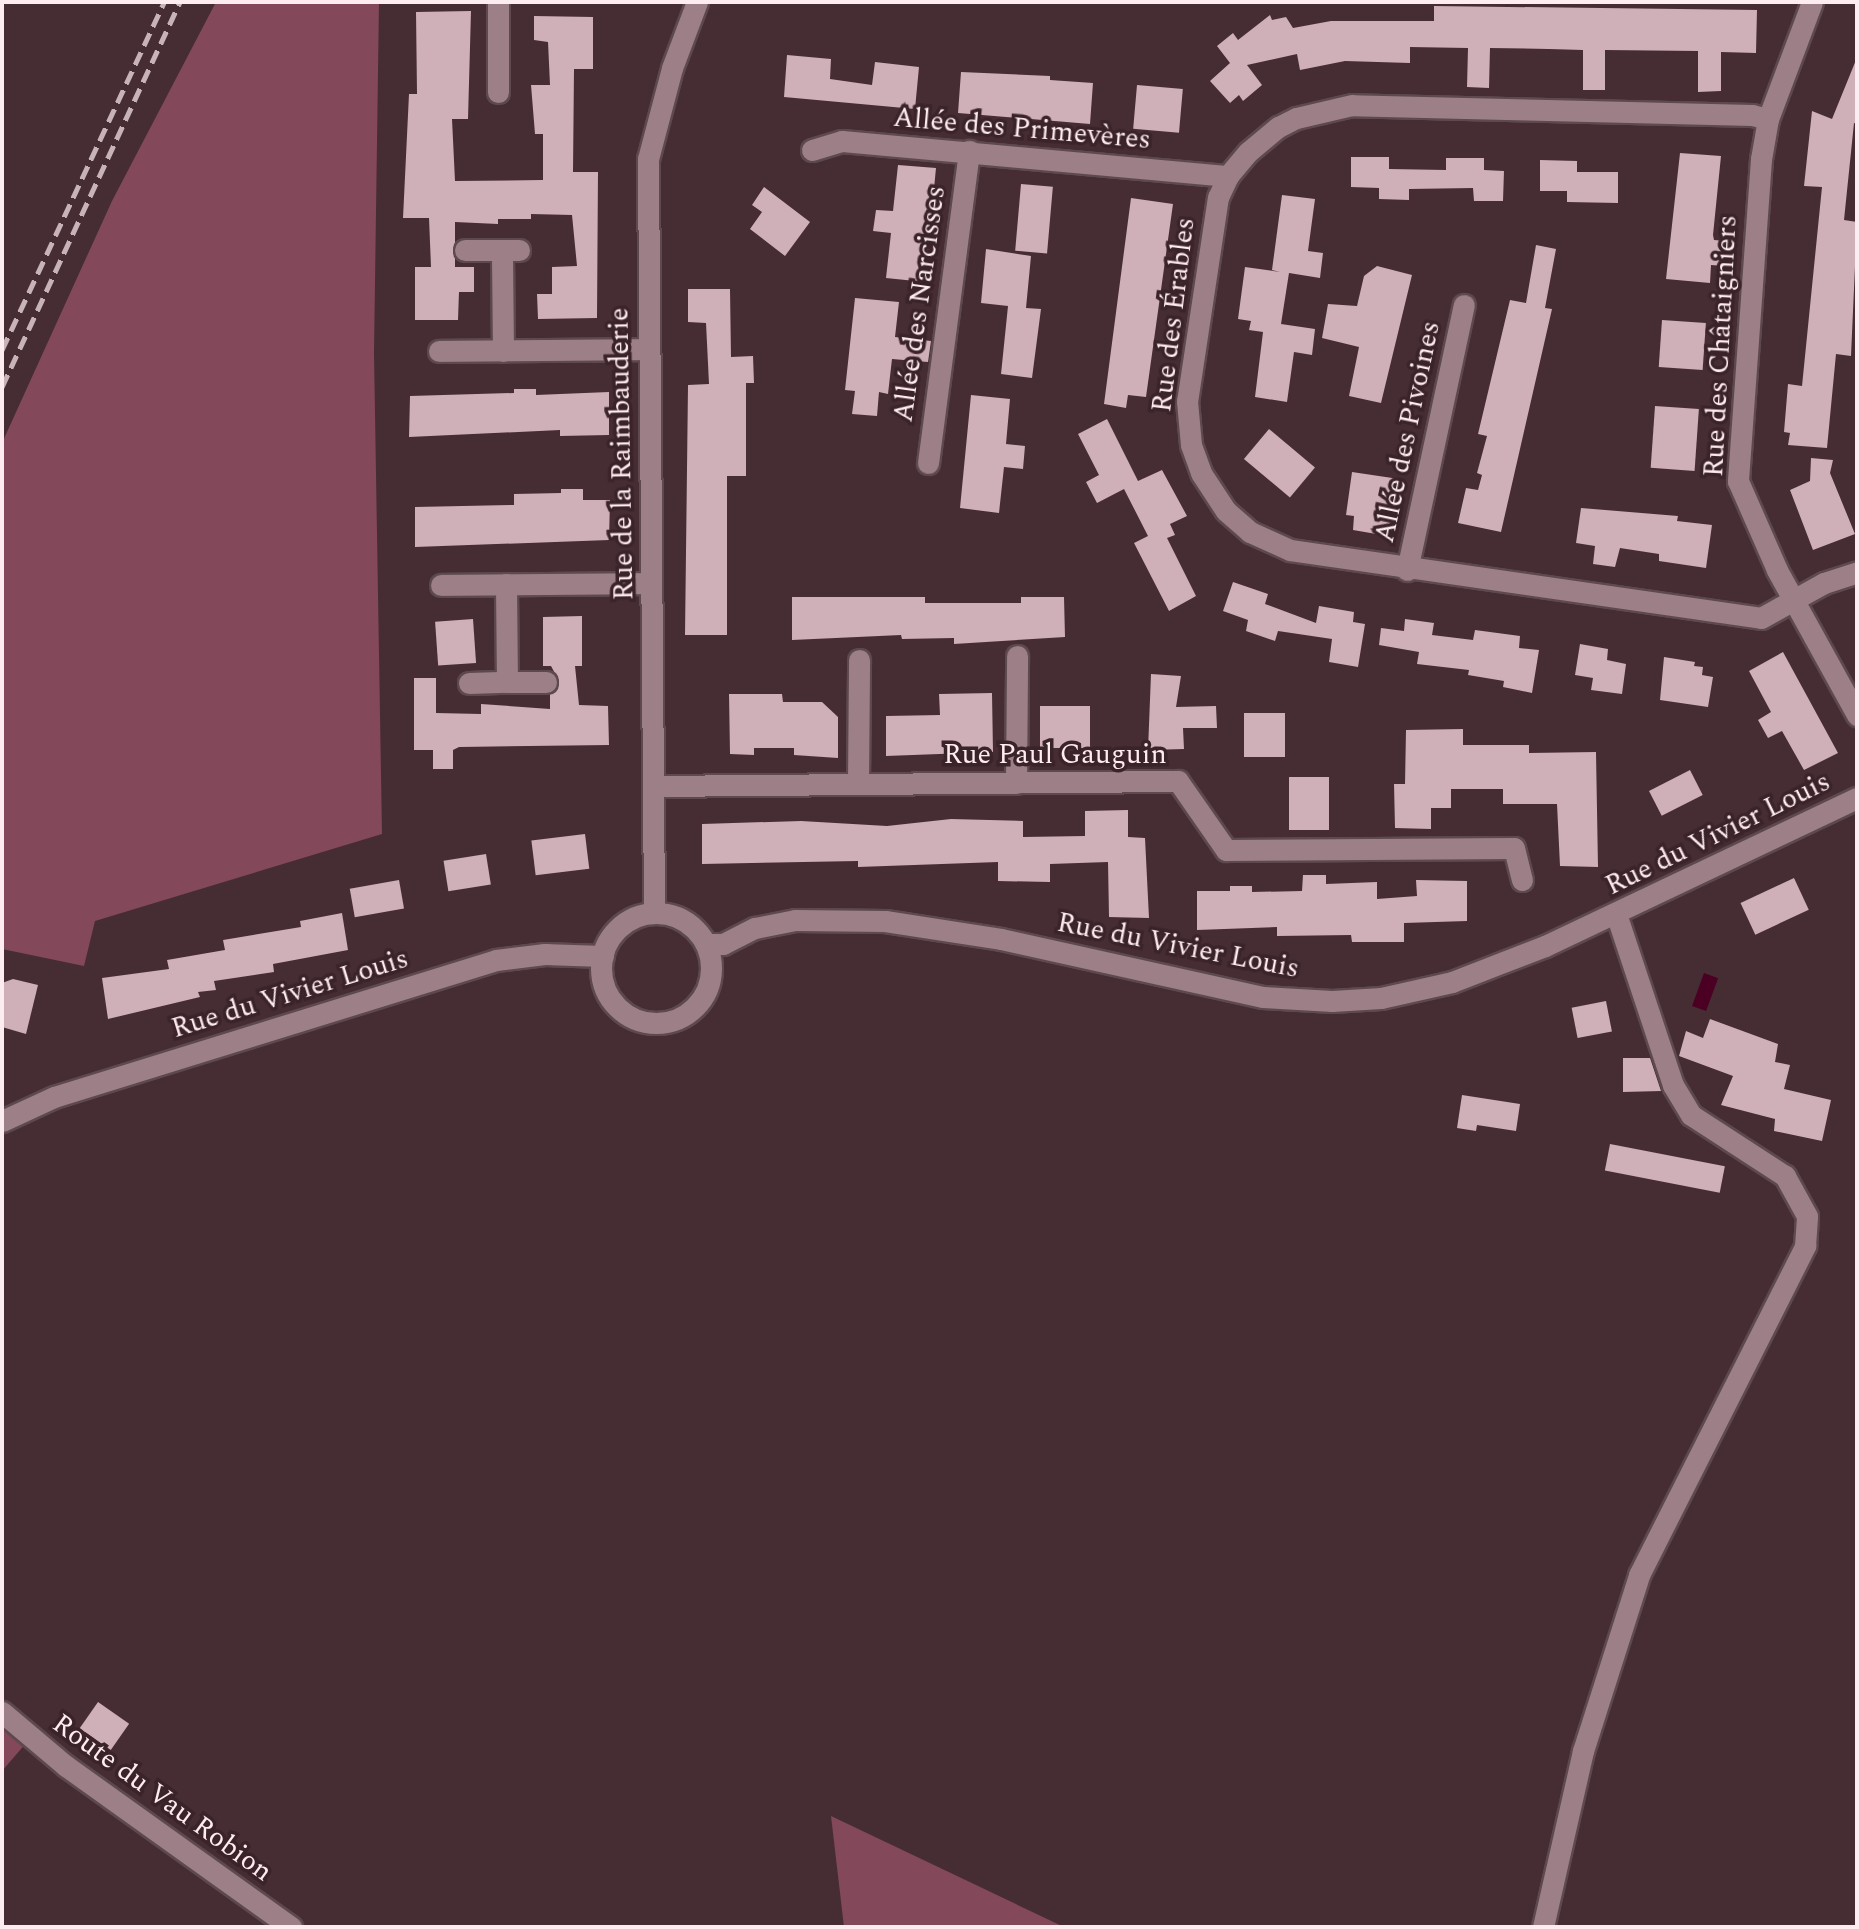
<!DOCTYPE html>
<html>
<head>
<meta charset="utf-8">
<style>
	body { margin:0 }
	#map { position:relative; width:1859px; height:1929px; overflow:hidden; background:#462d34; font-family:Spectral,serif }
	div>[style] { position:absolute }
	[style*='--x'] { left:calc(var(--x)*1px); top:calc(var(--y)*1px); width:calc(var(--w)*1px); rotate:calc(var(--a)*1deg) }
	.green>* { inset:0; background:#83485a }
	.water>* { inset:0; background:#4b0023; transform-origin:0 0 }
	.building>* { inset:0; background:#cfafb8; transform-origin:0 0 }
	.roads { filter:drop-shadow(2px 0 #5d494f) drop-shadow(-2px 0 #5d494f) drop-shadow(0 2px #5d494f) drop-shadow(0 -2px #5d494f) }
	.street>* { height:21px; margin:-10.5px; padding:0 10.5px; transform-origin:10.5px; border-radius:10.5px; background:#9d7f87 }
	.street>.ring { margin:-10.5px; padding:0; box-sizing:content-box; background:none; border:21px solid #9d7f87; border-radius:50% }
	.rail>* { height:5px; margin-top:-2.5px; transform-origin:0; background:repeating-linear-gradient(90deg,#c7b3b8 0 14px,transparent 0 21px) }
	span { translate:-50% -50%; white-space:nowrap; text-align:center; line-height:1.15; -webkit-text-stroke:7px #3b232a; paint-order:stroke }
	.street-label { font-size:28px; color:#fdecf0 }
	.frame { position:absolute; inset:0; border:4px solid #fdecf0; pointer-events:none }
</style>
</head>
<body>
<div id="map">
	<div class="green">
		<div style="clip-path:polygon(216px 2px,379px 2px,374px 353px,382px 834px,95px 921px,84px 966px,2px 949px,2px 443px,112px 201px)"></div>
		<div style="clip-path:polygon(2px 1720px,27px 1742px,2px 1771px)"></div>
		<div style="clip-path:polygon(831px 1816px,1064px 1927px,844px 1927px)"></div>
	</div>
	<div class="water">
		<div style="left:1704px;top:973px;width:15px;height:35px;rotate:20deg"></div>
	</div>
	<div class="building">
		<div style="clip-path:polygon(1434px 6px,1757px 10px,1756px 53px,1721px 52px,1721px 91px,1698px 92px,1698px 51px,1605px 50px,1605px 90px,1583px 90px,1583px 50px,1549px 49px,1490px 48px,1489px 88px,1467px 87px,1468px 48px,1410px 47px,1410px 63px,1345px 61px,1300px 70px,1297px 54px,1247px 65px,1262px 85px,1243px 101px,1239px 95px,1230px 103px,1210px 81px,1230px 63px,1217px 46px,1233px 33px,1238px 40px,1270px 15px,1272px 20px,1286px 17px,1293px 28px,1331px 21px,1434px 21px)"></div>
		<div style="clip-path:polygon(471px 11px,468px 119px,452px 119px,455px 181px,543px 180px,543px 134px,535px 134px,531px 85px,550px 85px,548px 42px,534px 40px,534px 16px,593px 17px,593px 69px,574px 69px,573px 172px,598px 172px,597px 318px,538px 319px,537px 294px,552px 294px,552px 267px,577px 266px,572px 215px,531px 214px,531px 219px,498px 219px,498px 224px,455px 222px,455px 267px,474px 267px,474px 292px,459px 292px,458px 320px,415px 320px,415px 267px,431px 267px,429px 218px,403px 218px,409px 94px,417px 94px,416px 12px)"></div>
		<div style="clip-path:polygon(787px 55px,831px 59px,830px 79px,872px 85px,875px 62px,919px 67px,915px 109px,784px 97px)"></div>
		<div style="clip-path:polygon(1856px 60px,1857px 124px,1854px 123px,1844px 220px,1857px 222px,1851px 356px,1836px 354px,1827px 448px,1788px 445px,1790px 433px,1784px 432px,1788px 384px,1802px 386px,1822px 187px,1804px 186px,1812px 111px,1832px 119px)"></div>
		<div style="clip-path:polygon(961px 72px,1050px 76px,1050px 80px,1093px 83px,1090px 124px,958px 113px)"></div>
		<div style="left:1137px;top:85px;width:46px;height:44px;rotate:5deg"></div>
		<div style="clip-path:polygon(1680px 153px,1721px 156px,1713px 235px,1714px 240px,1726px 241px,1724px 266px,1711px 265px,1710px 283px,1666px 279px)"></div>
		<div style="clip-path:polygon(1351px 157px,1389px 157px,1389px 169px,1446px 170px,1446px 158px,1484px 158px,1484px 170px,1504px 171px,1503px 201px,1474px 201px,1473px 188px,1409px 189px,1409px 200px,1379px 199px,1379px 188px,1351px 187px)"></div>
		<div style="clip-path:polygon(1540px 160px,1577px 161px,1577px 172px,1618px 172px,1618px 203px,1567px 202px,1567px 191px,1540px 191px)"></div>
		<div style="clip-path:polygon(898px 165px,936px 168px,925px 282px,886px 278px,891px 233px,873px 231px,876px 210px,893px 211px)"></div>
		<div style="left:1021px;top:184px;width:32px;height:67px;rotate:5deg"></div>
		<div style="clip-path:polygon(764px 187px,810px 222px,785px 256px,750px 229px,762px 212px,752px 205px)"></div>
		<div style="clip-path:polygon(1282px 195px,1315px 199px,1308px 251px,1323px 253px,1320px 278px,1289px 273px,1281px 324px,1315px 329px,1312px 355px,1294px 352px,1287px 402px,1255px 397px,1263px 332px,1249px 330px,1251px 321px,1238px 319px,1245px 267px,1280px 272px,1272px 270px)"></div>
		<div style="clip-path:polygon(1131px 198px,1173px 204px,1146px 397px,1128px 395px,1126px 408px,1104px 404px)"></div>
		<div style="clip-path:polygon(1536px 245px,1556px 249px,1545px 308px,1552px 309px,1501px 532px,1458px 523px,1466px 488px,1478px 490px,1482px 475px,1477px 473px,1487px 436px,1478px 434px,1510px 300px,1526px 303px)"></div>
		<div style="clip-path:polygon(986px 249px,1031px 256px,1026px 308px,1041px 309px,1032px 378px,1001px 374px,1008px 306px,981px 303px)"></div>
		<div style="clip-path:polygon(1377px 266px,1412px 275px,1381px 403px,1349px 396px,1359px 347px,1322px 338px,1328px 304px,1357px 306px,1364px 276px)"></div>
		<div style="clip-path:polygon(688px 289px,730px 289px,731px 357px,753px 356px,754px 383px,746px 383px,746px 476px,727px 476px,727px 635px,685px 635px,688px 385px,709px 384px,706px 323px,688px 322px)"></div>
		<div style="clip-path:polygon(855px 298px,899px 302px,895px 337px,931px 341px,928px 362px,892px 359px,888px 394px,879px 392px,877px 416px,852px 414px,855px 391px,845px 390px)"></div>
		<div style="left:1662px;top:320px;width:44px;height:47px;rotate:4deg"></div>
		<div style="clip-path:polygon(514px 389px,536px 389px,536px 395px,609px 392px,609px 435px,560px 436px,560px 430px,409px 437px,410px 396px,514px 393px)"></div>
		<div style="clip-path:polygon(971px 395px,1010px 399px,1006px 444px,1025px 446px,1023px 469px,1004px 467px,999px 513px,960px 508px)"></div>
		<div style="left:1655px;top:406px;width:44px;height:62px;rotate:4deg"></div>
		<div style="clip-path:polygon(1107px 419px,1138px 481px,1162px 470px,1187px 516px,1170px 524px,1175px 535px,1167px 538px,1196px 596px,1169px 611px,1134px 543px,1148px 536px,1124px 489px,1097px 503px,1086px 482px,1099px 475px,1078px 434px)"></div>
		<div style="left:1269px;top:429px;width:60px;height:39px;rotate:40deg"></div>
		<div style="clip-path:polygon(1811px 458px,1833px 460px,1830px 473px,1855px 534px,1813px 550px,1790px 490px,1810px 481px)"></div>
		<div style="clip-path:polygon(1352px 472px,1399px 479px,1388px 536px,1353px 530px,1354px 516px,1346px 515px)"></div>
		<div style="clip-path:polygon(561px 489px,583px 489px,583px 500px,610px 500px,609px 540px,415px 547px,415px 507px,514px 505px,514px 494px,561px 493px)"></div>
		<div style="clip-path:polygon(1581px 508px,1678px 516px,1677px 521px,1712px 525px,1706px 568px,1659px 561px,1659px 554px,1620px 548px,1615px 567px,1593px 564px,1595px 546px,1576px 543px)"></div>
		<div style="clip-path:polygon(1233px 582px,1268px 594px,1265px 604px,1316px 623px,1319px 606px,1354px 612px,1353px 622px,1365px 624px,1358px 667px,1329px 662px,1332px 639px,1278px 631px,1275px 641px,1246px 631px,1248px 620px,1223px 611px)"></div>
		<div style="clip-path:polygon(792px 597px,925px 597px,925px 603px,1021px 603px,1021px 597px,1064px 597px,1065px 637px,954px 644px,954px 638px,902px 639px,901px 635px,792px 640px)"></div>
		<div style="clip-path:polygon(582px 616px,582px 666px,575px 666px,579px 705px,608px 706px,609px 745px,459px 747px,453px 750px,453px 769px,433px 769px,433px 750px,414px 750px,414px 678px,436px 678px,436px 713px,481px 714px,481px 704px,550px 709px,550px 694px,559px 681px,551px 666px,543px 666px,543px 617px)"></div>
		<div style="left:473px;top:619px;width:44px;height:38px;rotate:86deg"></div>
		<div style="clip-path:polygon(1405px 619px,1434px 623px,1432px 635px,1473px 640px,1475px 630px,1520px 636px,1519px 648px,1539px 650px,1532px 693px,1503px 687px,1504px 681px,1468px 675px,1469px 670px,1417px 664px,1419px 652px,1379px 645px,1381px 628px,1404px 631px)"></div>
		<div style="clip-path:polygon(1580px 644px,1608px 649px,1607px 660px,1626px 664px,1622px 694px,1591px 690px,1593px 678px,1575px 675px)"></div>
		<div style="clip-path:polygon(1783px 652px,1838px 753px,1804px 770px,1782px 731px,1768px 738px,1758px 720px,1771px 712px,1749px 671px)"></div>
		<div style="clip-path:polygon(1664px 657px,1695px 662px,1694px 666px,1703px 667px,1702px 675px,1713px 677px,1708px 707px,1660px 700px)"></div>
		<div style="clip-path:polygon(1151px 674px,1181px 676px,1176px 707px,1216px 706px,1217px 728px,1183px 728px,1184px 749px,1148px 750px)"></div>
		<div style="clip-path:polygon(992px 693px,993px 752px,886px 756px,886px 716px,940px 715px,939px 694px)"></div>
		<div style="clip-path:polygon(729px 694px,782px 694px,783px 702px,822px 702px,838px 717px,838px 758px,794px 755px,794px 748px,754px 748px,754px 755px,730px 754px)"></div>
		<div style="left:1090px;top:706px;width:42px;height:50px;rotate:90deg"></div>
		<div style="left:1244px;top:713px;width:41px;height:44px"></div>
		<div style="clip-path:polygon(1463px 729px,1463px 745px,1529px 745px,1529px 753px,1596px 752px,1598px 867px,1560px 866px,1557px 804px,1503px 804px,1503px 789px,1451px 789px,1451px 808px,1431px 808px,1431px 829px,1395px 828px,1394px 784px,1405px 784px,1406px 730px)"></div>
		<div style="left:1690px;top:770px;width:28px;height:46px;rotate:63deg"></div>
		<div style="left:1289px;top:777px;width:40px;height:53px"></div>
		<div style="clip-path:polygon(1128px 810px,1128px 837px,1145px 838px,1149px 918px,1109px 917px,1108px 862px,1050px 864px,1050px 882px,998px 881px,998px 862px,858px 867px,858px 861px,702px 864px,702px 824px,801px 821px,887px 826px,951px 819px,1023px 821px,1023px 837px,1085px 836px,1085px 811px)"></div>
		<div style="left:585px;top:834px;width:35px;height:54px;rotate:83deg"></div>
		<div style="left:486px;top:854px;width:31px;height:43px;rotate:81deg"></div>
		<div style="clip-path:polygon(1303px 875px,1326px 875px,1326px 884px,1377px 882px,1377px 899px,1417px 896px,1416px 880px,1467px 881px,1467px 921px,1404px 923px,1404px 942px,1352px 942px,1351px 935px,1277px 936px,1277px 927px,1197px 930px,1197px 891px,1230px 891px,1230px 886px,1252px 886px,1252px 892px,1302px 891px)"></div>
		<div style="left:1794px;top:878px;width:35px;height:59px;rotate:65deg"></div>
		<div style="left:399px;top:880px;width:29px;height:50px;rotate:80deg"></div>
		<div style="clip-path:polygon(342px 913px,348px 950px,273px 964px,274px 972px,214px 981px,216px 990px,198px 992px,200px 997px,108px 1019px,102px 978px,169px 969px,167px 960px,225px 950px,223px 940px,301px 927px,300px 921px)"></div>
		<div style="clip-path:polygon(13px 979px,38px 985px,26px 1034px,2px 1027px,2px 983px)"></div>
		<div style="left:1606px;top:1001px;width:31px;height:35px;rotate:79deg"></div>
		<div style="clip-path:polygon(1710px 1019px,1778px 1044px,1775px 1062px,1790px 1065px,1784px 1089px,1831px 1100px,1822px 1141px,1774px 1131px,1775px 1119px,1721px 1105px,1733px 1076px,1679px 1056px,1686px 1031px,1703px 1038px)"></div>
		<div style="clip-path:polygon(1623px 1058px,1650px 1058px,1661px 1091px,1623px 1092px)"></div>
		<div style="clip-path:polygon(1462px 1095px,1520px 1104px,1516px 1131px,1477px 1125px,1476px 1131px,1457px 1128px)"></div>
		<div style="left:1610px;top:1144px;width:117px;height:27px;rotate:11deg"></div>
		<div style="left:98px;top:1702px;width:38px;height:32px;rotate:35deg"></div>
	</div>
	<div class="roads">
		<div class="street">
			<div style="--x:1812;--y:2;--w:125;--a:110.6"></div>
			<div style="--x:1768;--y:119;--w:41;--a:99.9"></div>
			<div style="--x:1761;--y:159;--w:323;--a:94.1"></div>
			<div style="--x:1738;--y:481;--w:97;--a:66.3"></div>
			<div style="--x:1777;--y:570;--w:166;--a:61.1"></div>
			<div style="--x:498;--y:92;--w:90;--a:-90"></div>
			<div style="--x:1768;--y:119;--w:16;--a:-166"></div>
			<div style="--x:1752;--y:115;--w:400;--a:-178.6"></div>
			<div style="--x:1352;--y:105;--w:57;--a:166.9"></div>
			<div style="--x:1296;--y:118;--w:20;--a:153"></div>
			<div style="--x:1278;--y:127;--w:39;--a:140"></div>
			<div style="--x:1248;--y:152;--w:31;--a:130"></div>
			<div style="--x:1228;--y:176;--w:23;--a:115"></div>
			<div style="--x:1218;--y:197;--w:206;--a:98.6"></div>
			<div style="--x:1187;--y:401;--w:44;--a:84.8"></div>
			<div style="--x:1191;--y:445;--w:30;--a:70"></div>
			<div style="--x:1201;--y:473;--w:45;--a:56.7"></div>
			<div style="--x:1226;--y:511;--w:32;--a:41"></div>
			<div style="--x:1250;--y:532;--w:44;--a:24.2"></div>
			<div style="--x:1290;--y:550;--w:476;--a:8.2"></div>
			<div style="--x:1761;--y:618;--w:72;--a:-29.1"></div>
			<div style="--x:1824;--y:583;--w:35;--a:-18"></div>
			<div style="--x:812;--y:150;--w:31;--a:-17"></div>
			<div style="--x:842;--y:141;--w:388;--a:5.2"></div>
			<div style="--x:465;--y:250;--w:37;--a:0"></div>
			<div style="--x:439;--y:351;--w:210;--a:-0.5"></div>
			<div style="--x:503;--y:351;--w:101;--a:-90.6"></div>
			<div style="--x:502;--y:250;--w:17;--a:0"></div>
			<div style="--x:928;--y:463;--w:315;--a:-82.5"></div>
			<div style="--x:1407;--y:570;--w:271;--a:-77.9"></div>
			<div style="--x:441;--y:585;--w:210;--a:-0.5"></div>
			<div style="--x:507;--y:682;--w:39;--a:0"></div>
			<div style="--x:469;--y:683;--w:38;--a:-2"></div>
			<div style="--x:507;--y:682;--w:98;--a:-90.6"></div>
			<div style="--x:858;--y:783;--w:123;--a:-89.5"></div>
			<div style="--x:1016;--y:783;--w:127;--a:-89.5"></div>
			<div style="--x:653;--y:786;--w:525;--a:-0.55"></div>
			<div style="--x:1178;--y:781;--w:84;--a:55.2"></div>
			<div style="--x:1226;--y:850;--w:288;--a:-0.4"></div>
			<div style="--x:1514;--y:848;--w:33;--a:76"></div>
			<div style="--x:654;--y:913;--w:754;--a:-90.46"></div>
			<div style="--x:648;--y:159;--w:94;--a:-75.2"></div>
			<div style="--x:672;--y:68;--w:71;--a:-69.3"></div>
			<div class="ring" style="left:601px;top:913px;width:89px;height:89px"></div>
			<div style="--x:706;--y:944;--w:17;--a:0"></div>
			<div style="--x:723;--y:944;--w:36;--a:-27"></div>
			<div style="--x:755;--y:928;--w:41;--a:-11.3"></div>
			<div style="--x:795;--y:920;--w:90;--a:0.6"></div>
			<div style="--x:885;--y:921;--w:117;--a:8.8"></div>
			<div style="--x:1001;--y:939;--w:268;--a:12.5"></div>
			<div style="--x:1263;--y:997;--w:69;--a:3.3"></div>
			<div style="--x:1332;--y:1001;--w:49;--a:-3.5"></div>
			<div style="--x:1381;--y:998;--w:73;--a:-12.7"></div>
			<div style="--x:1452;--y:982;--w:100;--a:-21.2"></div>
			<div style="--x:1545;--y:946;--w:345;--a:-25.4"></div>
			<div style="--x:2;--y:1121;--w:57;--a:-24.8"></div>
			<div style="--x:54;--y:1097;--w:463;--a:-17.2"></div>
			<div style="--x:496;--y:960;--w:49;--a:-7"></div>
			<div style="--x:545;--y:954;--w:58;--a:2"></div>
			<div style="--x:2;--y:1712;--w:84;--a:40.2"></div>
			<div style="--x:66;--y:1766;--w:277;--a:35.6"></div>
			<div style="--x:1543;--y:1927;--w:180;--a:-77.2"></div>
			<div style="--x:1583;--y:1751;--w:185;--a:-72.3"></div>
			<div style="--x:1639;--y:1575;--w:369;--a:-63.2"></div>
			<div style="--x:1805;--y:1246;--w:30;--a:-86"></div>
			<div style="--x:1807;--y:1216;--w:46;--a:-118.8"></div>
			<div style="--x:1785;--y:1176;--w:112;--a:-147"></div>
			<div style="--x:1691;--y:1115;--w:35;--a:-121"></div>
			<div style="--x:1673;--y:1085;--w:180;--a:-108.4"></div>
		</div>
	</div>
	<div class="rail">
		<div style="--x:2;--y:350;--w:384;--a:-65"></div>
		<div style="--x:2;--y:387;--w:424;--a:-65.2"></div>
	</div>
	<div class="street-label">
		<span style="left:1022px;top:129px;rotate:5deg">Allée des Primevères</span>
		<span style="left:920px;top:304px;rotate:-82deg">Allée des Narcisses</span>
		<span style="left:1174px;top:315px;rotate:-83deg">Rue des Érables</span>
		<span style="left:1721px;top:346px;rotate:-87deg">Rue des Châtaigniers</span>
		<span style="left:1408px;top:432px;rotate:-78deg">Allée des Pivoines</span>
		<span style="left:622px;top:454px;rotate:-91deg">Rue de la Raimbauderie</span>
		<span style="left:1055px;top:755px">Rue Paul Gauguin</span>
		<span style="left:1718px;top:834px;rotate:-26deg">Rue du Vivier Louis</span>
		<span style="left:1178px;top:946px;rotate:11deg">Rue du Vivier Louis</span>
		<span style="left:290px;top:994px;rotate:-17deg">Rue du Vivier Louis</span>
		<span style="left:162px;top:1798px;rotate:36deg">Route du Vau Robion</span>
	</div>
	<div class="frame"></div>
</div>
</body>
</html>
